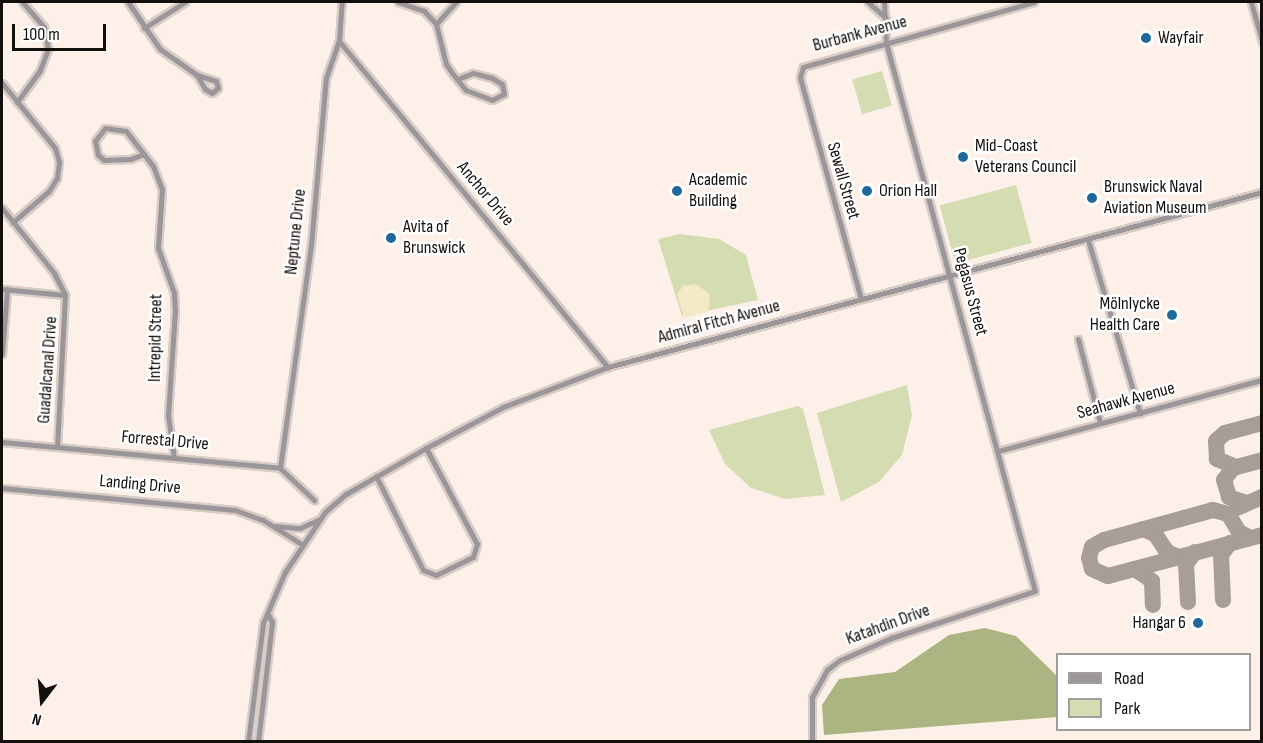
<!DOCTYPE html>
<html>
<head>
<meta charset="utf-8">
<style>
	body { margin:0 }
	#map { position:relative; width:1263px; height:743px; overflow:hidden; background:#fdf0e9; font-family:"Sofia Sans Condensed",sans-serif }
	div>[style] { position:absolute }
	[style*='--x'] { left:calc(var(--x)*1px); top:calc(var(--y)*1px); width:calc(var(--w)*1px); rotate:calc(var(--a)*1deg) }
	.green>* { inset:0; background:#d4dcb2; transform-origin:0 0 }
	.forest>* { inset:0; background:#abb581 }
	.sand>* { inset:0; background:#f3e9c4 }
	.taxiway>* { height:16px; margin:-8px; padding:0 8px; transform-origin:8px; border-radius:8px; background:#a89e98 }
	.roads { filter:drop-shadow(2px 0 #d8ccc6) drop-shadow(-2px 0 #d8ccc6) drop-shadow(0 2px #d8ccc6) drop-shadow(0 -2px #d8ccc6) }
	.street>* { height:5px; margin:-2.5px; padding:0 2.5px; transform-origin:2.5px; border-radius:2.5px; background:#9a969a }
	.dots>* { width:16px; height:16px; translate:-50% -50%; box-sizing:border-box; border:3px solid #fff; border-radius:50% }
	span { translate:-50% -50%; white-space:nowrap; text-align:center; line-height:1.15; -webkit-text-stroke:5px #fff; paint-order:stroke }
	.street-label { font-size:18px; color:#130f0d }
	.poi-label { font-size:18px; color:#130f0d }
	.left { translate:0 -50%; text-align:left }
	.right { translate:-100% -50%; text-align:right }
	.frame { position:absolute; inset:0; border:3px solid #130f0d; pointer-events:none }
	.legend { position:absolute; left:1056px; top:653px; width:195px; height:78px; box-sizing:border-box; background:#fff; border:2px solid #a19f9e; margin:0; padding:8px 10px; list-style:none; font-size:18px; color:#130f0d }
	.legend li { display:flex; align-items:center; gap:12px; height:30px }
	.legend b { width:30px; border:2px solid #a19f9e }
	.north { position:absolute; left:12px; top:671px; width:60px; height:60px; -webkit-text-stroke:4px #fff; paint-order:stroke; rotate:196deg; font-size:16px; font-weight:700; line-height:24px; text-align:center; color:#130f0d }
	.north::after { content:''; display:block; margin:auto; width:21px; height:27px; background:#130f0d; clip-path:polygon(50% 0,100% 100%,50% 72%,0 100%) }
	.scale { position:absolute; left:12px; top:24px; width:94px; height:27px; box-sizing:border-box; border:3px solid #130f0d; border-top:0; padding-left:8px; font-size:18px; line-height:21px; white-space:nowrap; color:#130f0d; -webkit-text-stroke:4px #fff; paint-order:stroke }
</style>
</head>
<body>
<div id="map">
	<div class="green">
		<div style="left:882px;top:71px;width:36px;height:31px;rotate:74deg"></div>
		<div style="left:1016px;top:185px;width:60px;height:79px;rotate:75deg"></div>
		<div style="clip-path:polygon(680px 234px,719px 239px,746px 255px,758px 300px,682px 316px,658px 239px)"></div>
		<div style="clip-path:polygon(907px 385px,912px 415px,902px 455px,879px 482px,841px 502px,817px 413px)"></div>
		<div style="clip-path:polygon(798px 406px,803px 409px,825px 495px,785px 499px,751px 488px,725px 464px,709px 430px)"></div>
	</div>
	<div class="forest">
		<div style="clip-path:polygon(985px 628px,1016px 636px,1057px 676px,1057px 717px,824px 735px,822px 705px,839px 679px,895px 672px,949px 635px)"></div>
	</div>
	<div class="sand">
		<div style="clip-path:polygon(695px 284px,709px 293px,710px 306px,706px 312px,684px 318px,677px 295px,683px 286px)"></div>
	</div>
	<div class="taxiway">
		<div style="--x:1236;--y:467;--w:21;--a:-157"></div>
		<div style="--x:1217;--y:459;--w:18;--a:-93"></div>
		<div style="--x:1216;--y:441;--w:12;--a:-42"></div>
		<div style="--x:1225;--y:433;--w:38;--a:-15"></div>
		<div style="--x:1244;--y:502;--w:16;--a:-162"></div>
		<div style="--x:1229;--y:497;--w:18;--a:-106"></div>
		<div style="--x:1224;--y:480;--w:15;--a:-53"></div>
		<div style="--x:1233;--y:468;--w:30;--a:-15"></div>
		<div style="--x:1237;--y:508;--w:27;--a:-24"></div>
		<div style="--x:1143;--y:529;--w:13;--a:23"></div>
		<div style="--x:1155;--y:534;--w:22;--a:56"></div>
		<div style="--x:1167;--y:552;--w:13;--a:23"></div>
		<div style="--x:1250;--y:538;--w:13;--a:-151"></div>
		<div style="--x:1239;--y:532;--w:21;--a:-121"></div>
		<div style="--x:1228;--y:514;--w:16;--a:-165"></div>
		<div style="--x:1213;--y:510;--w:113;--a:164.6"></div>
		<div style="--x:1104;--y:540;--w:14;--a:150"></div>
		<div style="--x:1092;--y:547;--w:11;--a:105"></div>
		<div style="--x:1089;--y:558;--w:11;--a:75"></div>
		<div style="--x:1092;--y:569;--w:17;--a:24"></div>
		<div style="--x:1108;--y:576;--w:159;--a:-14.9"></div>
		<div style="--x:1135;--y:569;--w:21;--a:35"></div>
		<div style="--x:1152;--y:581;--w:24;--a:88"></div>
		<div style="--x:1223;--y:600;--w:45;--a:-92.5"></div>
		<div style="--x:1221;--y:555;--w:15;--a:-53"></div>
		<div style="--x:1188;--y:602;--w:38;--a:-93"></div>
		<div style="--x:1186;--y:564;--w:15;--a:-53"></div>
	</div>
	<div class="roads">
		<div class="street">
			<div style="--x:128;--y:2;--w:57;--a:55.8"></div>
			<div style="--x:160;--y:49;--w:45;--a:35.1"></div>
			<div style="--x:197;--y:75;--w:20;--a:18"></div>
			<div style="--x:216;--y:81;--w:7;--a:74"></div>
			<div style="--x:218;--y:88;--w:8;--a:140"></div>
			<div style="--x:212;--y:93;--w:8;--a:-150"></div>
			<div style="--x:205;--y:89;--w:16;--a:-120"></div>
			<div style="--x:398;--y:2;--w:28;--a:19"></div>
			<div style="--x:424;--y:11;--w:18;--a:47"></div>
			<div style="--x:436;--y:24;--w:30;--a:-48"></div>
			<div style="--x:868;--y:2;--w:24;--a:42"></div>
			<div style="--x:1251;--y:2;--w:41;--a:74.2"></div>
			<div style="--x:436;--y:24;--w:41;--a:76"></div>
			<div style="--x:446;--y:64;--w:11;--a:56"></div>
			<div style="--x:452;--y:73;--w:22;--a:51"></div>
			<div style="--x:466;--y:90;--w:28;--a:21"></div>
			<div style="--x:492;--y:100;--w:13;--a:-27"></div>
			<div style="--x:504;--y:94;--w:10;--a:-101"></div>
			<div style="--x:502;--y:84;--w:12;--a:-149"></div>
			<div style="--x:492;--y:78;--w:20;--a:-165"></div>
			<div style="--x:473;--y:73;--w:17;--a:159"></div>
			<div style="--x:144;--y:28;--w:49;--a:-32.4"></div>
			<div style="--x:339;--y:41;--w:423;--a:50.5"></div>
			<div style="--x:2;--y:83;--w:84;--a:50.8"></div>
			<div style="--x:55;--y:148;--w:15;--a:74"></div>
			<div style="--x:59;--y:162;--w:16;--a:97"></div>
			<div style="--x:57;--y:178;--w:15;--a:122"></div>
			<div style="--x:49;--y:191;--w:48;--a:139.3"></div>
			<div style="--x:17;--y:102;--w:39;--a:-54"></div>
			<div style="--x:40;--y:70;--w:22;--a:-69"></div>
			<div style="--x:48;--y:49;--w:22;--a:-100"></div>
			<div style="--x:44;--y:27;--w:33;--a:-131"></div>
			<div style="--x:144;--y:154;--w:15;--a:160"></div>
			<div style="--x:130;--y:159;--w:26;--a:178"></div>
			<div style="--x:104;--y:160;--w:8;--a:-140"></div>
			<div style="--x:98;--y:155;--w:14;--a:-102"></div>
			<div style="--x:95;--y:141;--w:16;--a:-52"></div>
			<div style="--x:105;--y:128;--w:21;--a:8"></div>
			<div style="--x:126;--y:131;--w:44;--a:52.4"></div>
			<div style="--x:153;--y:166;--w:25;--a:69"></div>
			<div style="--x:162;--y:189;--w:59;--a:93.9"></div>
			<div style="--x:158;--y:248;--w:48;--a:70.4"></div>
			<div style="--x:174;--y:293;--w:17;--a:87"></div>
			<div style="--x:175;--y:310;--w:105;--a:93.8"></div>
			<div style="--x:168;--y:415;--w:43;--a:82.1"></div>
			<div style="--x:2;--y:208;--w:83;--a:51.3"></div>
			<div style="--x:54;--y:273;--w:25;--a:63"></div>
			<div style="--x:65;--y:295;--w:152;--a:93"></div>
			<div style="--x:1088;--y:240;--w:181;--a:73.3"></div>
			<div style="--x:2;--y:289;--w:63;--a:5.4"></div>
			<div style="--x:861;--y:299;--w:230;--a:-105.4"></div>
			<div style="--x:800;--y:77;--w:10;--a:-73"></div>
			<div style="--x:803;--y:67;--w:240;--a:-15.7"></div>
			<div style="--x:1078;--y:339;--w:87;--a:75.3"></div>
			<div style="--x:2;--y:354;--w:65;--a:-85.6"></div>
			<div style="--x:2;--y:442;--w:279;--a:5.3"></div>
			<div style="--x:280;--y:468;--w:47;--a:43.3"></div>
			<div style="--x:998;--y:451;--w:273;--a:-15.1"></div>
			<div style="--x:280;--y:468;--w:225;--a:-82.1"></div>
			<div style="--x:311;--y:245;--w:168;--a:-84.9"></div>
			<div style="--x:326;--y:78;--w:39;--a:-71"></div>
			<div style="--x:339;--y:41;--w:39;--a:-86"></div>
			<div style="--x:376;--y:476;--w:105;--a:63.4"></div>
			<div style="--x:423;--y:570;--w:14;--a:21"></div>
			<div style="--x:436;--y:575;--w:41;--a:-25.9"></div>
			<div style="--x:473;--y:557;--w:14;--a:-73"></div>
			<div style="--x:477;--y:544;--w:109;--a:-118"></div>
			<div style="--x:2;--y:488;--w:234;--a:5.4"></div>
			<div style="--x:235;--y:510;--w:30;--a:20"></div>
			<div style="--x:263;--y:520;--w:47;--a:32"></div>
			<div style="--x:275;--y:526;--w:25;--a:5"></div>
			<div style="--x:300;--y:528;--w:20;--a:-24"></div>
			<div style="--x:248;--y:742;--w:120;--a:-82.8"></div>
			<div style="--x:263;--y:623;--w:56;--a:-66.7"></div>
			<div style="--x:285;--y:572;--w:72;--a:-56.3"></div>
			<div style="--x:325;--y:512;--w:28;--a:-41"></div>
			<div style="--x:346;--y:494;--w:92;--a:-29.9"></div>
			<div style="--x:426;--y:448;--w:87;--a:-28"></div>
			<div style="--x:503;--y:407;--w:112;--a:-20.9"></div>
			<div style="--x:608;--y:367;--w:677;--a:-14.98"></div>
			<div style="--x:258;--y:742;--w:121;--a:-83.3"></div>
			<div style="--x:272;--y:622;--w:7;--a:-117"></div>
			<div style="--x:812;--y:742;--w:45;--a:-90"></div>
			<div style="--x:812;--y:697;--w:31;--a:-61"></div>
			<div style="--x:827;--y:670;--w:16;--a:-38"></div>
			<div style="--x:840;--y:660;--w:56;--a:-23.3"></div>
			<div style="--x:891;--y:638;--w:151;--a:-18.1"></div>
			<div style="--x:1035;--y:591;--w:568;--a:-105.21"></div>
			<div style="--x:886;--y:43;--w:41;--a:-92.8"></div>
		</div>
	</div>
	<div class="dots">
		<div style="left:1146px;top:38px;background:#20689c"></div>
		<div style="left:963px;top:157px;background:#20689c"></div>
		<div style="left:677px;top:191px;background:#20689c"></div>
		<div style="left:867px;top:191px;background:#20689c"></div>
		<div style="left:1092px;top:198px;background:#20689c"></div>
		<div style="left:391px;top:238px;background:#20689c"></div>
		<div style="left:1172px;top:315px;background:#20689c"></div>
		<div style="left:1198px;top:623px;background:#20689c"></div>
	</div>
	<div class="street-label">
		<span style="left:860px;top:34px;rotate:-15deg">Burbank Avenue</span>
		<span style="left:843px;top:181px;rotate:74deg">Sewall Street</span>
		<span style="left:485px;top:194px;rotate:50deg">Anchor Drive</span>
		<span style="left:296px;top:232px;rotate:-84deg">Neptune Drive</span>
		<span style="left:970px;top:292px;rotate:75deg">Pegasus Street</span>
		<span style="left:719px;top:322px;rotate:-15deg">Admiral Fitch Avenue</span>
		<span style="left:156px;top:338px;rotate:-89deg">Intrepid Street</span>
		<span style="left:48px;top:370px;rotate:-86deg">Guadalcanal Drive</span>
		<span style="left:1126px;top:401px;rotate:-15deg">Seahawk Avenue</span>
		<span style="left:165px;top:441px;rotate:5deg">Forrestal Drive</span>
		<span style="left:140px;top:485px;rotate:5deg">Landing Drive</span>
		<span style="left:888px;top:625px;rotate:-20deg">Katahdin Drive</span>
	</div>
	<div class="poi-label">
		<span class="left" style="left:1158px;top:38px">Wayfair</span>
		<span class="left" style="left:975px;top:157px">Mid-Coast<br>Veterans Council</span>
		<span class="left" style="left:689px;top:191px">Academic<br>Building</span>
		<span class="left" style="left:1104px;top:198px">Brunswick Naval<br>Aviation Museum</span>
		<span class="left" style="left:879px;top:191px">Orion Hall</span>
		<span class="left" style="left:403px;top:238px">Avita of<br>Brunswick</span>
		<span class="right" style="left:1160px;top:315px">Mölnlycke<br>Health Care</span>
		<span class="right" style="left:1186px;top:623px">Hangar 6</span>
	</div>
	<div class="frame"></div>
	<ul class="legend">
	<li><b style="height:8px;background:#9a969a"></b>Road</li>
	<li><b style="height:16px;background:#d4dcb2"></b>Park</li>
	</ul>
	<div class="north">N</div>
	<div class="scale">100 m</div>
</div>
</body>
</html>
